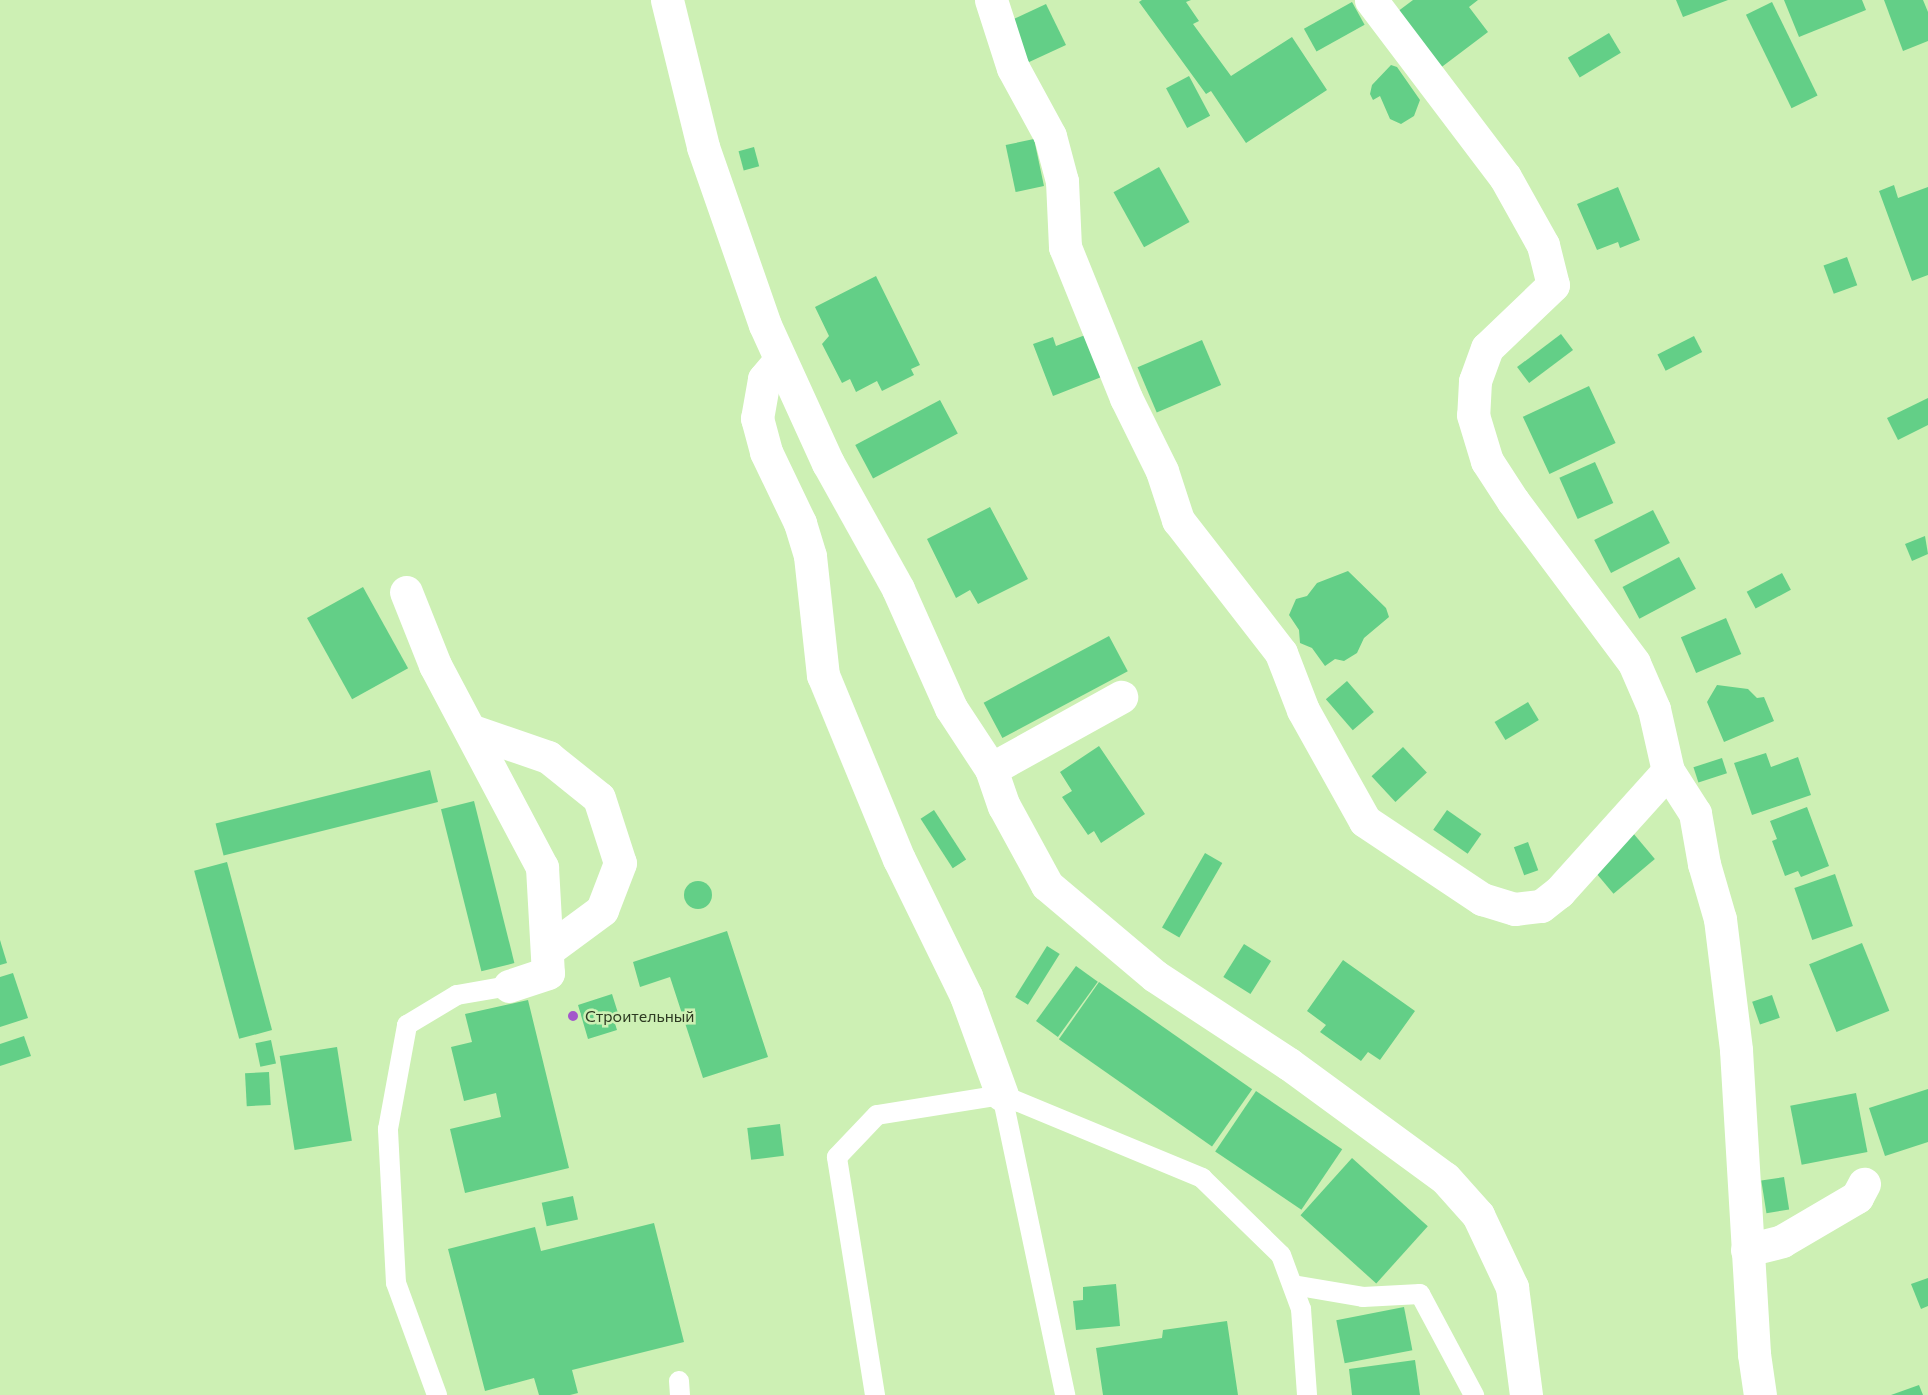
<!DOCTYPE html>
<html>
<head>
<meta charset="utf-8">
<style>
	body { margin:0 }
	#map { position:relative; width:1928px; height:1395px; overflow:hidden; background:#cdf0b4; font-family:Commissioner,sans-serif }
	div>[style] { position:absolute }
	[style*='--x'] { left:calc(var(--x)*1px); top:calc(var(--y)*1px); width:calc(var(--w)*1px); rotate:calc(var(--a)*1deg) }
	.building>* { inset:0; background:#63cf87; transform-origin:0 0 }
	.round { border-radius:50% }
	.service>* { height:20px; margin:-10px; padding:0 10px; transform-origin:10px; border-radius:10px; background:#fff }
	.minor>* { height:33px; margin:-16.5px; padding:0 16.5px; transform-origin:16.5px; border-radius:16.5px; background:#fff }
	.dots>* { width:16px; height:16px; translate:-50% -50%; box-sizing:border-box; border:3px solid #cdf0b4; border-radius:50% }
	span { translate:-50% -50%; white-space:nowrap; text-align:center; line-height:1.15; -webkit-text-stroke:5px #cdf0b4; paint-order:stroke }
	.poi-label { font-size:16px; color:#2d3a22 }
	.left { translate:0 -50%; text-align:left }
</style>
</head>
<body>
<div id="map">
	<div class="building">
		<div style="clip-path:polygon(1142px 0,1191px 0,1186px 2px,1199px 21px,1193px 24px,1231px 76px,1292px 37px,1327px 90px,1246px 143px,1211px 91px,1206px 94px,1139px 2px)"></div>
		<div style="clip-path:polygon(1413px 0,1478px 0,1469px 7px,1488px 32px,1439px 69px,1397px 12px)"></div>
		<div style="clip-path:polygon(1676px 0,1728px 0,1683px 17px)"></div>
		<div style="clip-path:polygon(1784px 0,1862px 0,1866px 10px,1799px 37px)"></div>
		<div style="clip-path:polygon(1884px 0,1923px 0,1928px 12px,1928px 41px,1903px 51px)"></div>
		<div style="left:1352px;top:2px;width:26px;height:55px;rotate:61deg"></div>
		<div style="left:1772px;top:2px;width:104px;height:29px;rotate:64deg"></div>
		<div style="clip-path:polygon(1046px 4px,1066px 45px,1027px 63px,999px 26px)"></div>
		<div style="left:1609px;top:33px;width:23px;height:48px;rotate:59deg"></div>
		<div style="clip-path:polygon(1391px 65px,1397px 67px,1420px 100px,1414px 116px,1401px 124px,1390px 119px,1380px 96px,1373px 100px,1370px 94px,1372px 85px)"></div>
		<div style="left:1189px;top:76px;width:45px;height:26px;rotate:62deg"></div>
		<div style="left:1034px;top:139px;width:48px;height:29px;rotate:78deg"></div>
		<div style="left:754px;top:147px;width:20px;height:16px;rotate:75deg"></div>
		<div style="left:1159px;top:167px;width:63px;height:52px;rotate:61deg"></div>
		<div style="clip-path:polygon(1894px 185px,1898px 198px,1928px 187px,1928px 275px,1912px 281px,1879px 191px)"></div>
		<div style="clip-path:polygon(1618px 187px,1640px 240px,1620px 248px,1618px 242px,1597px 250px,1577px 204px)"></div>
		<div style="left:1847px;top:257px;width:30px;height:25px;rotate:70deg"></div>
		<div style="clip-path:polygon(876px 276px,920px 365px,911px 369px,914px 375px,882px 391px,877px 381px,856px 392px,850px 379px,842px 383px,822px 344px,829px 336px,815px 307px)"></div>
		<div style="clip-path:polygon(1088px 334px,1104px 376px,1053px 396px,1033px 344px,1053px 337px,1056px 346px)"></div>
		<div style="left:1561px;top:334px;width:20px;height:55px;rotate:53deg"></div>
		<div style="left:1694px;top:336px;width:18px;height:41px;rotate:63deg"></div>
		<div style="left:1202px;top:340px;width:49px;height:70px;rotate:67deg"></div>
		<div style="left:1589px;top:386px;width:63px;height:73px;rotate:65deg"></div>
		<div style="clip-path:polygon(1928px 398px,1928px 425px,1898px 440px,1887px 418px)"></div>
		<div style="left:940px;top:400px;width:38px;height:96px;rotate:62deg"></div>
		<div style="left:1595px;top:462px;width:45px;height:39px;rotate:66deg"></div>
		<div style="clip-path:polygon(990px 507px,1028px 579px,978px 604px,970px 590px,956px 598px,927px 539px)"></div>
		<div style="left:1653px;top:510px;width:37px;height:66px;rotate:63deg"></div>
		<div style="clip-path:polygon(1925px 536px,1928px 554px,1912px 561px,1905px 544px)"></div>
		<div style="left:1679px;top:557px;width:36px;height:64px;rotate:62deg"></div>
		<div style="clip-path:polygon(1348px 571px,1386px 608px,1389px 617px,1364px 638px,1357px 653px,1344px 661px,1335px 659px,1325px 666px,1312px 648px,1300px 643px,1299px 630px,1289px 615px,1296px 599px,1307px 596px,1317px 583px)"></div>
		<div style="left:1782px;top:573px;width:19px;height:40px;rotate:62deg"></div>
		<div style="left:363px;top:587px;width:93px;height:64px;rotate:61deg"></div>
		<div style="left:1726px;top:618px;width:39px;height:49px;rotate:67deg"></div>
		<div style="left:1109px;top:636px;width:40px;height:142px;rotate:62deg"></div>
		<div style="left:1347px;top:681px;width:41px;height:28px;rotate:49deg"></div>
		<div style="clip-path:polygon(1717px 685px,1748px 689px,1757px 698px,1764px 697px,1774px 721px,1724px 742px,1707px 702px)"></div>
		<div style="left:1528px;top:702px;width:21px;height:39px;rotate:59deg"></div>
		<div style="clip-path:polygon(1099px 746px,1145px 814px,1101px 843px,1094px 831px,1088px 835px,1062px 797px,1072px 791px,1060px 772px)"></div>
		<div style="left:1403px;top:747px;width:35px;height:43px;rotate:47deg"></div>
		<div style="clip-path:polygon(1766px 753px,1771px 767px,1798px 757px,1811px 795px,1752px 815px,1734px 763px)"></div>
		<div style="left:1722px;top:758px;width:16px;height:30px;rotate:72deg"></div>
		<div style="left:430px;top:770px;width:33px;height:221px;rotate:76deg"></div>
		<div style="left:474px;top:801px;width:167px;height:34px;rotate:76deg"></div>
		<div style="clip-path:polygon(1807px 807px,1829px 866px,1801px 877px,1798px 871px,1785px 876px,1772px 841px,1777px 839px,1770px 821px)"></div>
		<div style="left:934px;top:810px;width:59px;height:16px;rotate:57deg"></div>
		<div style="left:1447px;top:810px;width:42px;height:24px;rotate:35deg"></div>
		<div style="left:1633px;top:833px;width:34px;height:54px;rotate:50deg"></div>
		<div style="left:1528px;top:842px;width:30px;height:15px;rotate:70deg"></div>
		<div style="left:1205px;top:853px;width:20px;height:86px;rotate:30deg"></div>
		<div style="left:227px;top:862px;width:174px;height:34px;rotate:75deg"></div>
		<div style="left:1835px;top:874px;width:55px;height:43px;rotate:71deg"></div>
		<div class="round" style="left:684px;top:881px;width:28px;height:28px"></div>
		<div style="clip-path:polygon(727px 931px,768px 1057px,703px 1078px,670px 977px,640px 987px,633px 962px)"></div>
		<div style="clip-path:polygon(0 940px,7px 963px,0 965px)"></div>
		<div style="left:1862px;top:943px;width:73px;height:57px;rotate:68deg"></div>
		<div style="left:1244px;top:944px;width:32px;height:39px;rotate:32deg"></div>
		<div style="left:1047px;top:946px;width:15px;height:60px;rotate:32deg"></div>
		<div style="clip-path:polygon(1343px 960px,1415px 1011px,1380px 1060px,1368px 1052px,1361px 1061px,1320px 1032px,1326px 1025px,1307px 1011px)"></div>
		<div style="left:1076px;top:966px;width:27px;height:68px;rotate:36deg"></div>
		<div style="clip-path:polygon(13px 973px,28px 1018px,0 1027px,0 977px)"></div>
		<div style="left:1099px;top:982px;width:187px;height:70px;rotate:35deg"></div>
		<div style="clip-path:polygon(612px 994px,618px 1013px,613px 1017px,617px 1030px,588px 1039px,578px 1005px)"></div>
		<div style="left:1772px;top:995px;width:24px;height:21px;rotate:71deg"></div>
		<div style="clip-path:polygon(528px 1000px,569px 1168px,465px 1193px,450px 1129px,501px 1117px,496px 1093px,464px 1101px,451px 1047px,472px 1042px,465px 1014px)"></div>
		<div style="clip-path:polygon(24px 1036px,31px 1056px,0 1066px,0 1044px)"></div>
		<div style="left:271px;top:1040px;width:24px;height:16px;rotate:78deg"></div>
		<div style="left:337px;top:1047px;width:95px;height:58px;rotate:81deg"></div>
		<div style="left:269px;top:1072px;width:33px;height:24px;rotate:87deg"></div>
		<div style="clip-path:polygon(1928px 1089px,1928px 1142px,1885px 1156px,1869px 1108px)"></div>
		<div style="left:1256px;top:1091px;width:104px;height:73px;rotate:34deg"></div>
		<div style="left:1856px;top:1093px;width:60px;height:67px;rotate:79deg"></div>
		<div style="left:780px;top:1124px;width:32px;height:33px;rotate:83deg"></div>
		<div style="left:1352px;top:1158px;width:102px;height:77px;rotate:42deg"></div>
		<div style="left:1784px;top:1177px;width:33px;height:23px;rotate:81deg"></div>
		<div style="left:573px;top:1196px;width:24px;height:32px;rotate:78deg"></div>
		<div style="clip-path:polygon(654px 1223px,684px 1342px,572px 1370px,578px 1393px,570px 1395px,539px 1395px,534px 1378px,485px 1391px,448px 1249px,535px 1227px,541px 1251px)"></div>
		<div style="clip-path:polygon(1928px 1278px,1928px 1306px,1921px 1309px,1911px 1284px)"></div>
		<div style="clip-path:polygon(1116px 1284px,1120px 1326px,1076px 1330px,1073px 1301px,1083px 1300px,1083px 1287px)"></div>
		<div style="left:1404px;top:1307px;width:44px;height:69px;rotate:79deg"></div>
		<div style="clip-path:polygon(1227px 1321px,1238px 1395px,1103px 1395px,1096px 1348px,1162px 1338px,1163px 1330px)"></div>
		<div style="clip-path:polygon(1415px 1360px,1420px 1395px,1352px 1395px,1349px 1369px)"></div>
		<div style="clip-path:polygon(1919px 1385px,1923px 1395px,1891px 1395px)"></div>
	</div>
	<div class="service">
		<div style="--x:1002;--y:1095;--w:307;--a:78.1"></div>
		<div style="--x:1293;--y:1285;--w:71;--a:9.7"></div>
		<div style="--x:1363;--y:1297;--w:57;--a:-3"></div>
		<div style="--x:1420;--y:1294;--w:115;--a:61.9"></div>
		<div style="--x:679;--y:1381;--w:14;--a:86"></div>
		<div style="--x:437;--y:1395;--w:119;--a:-110.1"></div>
		<div style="--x:396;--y:1283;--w:154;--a:-93"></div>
		<div style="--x:388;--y:1129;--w:106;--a:-79.6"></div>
		<div style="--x:407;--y:1025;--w:58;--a:-31"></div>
		<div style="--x:457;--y:995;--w:53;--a:-9.8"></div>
		<div style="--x:875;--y:1395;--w:241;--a:-99.1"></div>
		<div style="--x:837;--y:1157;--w:58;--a:-46.4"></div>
		<div style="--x:877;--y:1115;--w:127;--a:-9.1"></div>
		<div style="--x:1002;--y:1095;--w:217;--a:22.5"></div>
		<div style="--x:1202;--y:1178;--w:110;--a:44.3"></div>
		<div style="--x:1281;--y:1255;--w:58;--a:69.7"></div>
		<div style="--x:1301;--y:1309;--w:86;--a:86"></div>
	</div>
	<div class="minor">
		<div style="--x:667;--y:0;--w:151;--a:76.2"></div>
		<div style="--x:703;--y:147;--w:188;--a:70.8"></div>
		<div style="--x:765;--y:325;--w:152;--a:65.5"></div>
		<div style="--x:828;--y:463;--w:144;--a:60.9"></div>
		<div style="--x:898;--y:589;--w:130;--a:66"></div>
		<div style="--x:951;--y:708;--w:73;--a:56.7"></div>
		<div style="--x:991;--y:769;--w:39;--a:71"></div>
		<div style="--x:1004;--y:806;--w:90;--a:61.4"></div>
		<div style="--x:1047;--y:885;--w:141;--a:40.1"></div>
		<div style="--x:1155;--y:976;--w:160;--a:33.3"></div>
		<div style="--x:1289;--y:1064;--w:193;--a:36.2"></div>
		<div style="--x:1445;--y:1178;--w:50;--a:48.3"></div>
		<div style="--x:1478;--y:1215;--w:80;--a:64.7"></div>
		<div style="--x:1512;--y:1287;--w:109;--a:82.6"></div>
		<div style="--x:991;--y:0;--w:71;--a:72.1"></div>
		<div style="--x:1013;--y:68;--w:77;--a:61.4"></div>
		<div style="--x:1050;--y:136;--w:47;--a:75.1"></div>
		<div style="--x:1062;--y:181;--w:66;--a:87.4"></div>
		<div style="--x:1065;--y:247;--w:163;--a:68"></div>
		<div style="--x:1126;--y:398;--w:81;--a:63.7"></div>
		<div style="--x:1162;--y:471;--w:52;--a:71.9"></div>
		<div style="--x:1178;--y:520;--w:168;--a:52.2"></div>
		<div style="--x:1281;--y:653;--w:61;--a:68.9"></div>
		<div style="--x:1303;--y:710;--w:127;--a:60.8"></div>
		<div style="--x:1365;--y:821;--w:141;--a:33.7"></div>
		<div style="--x:1482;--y:899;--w:34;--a:17"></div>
		<div style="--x:1515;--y:909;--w:26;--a:-7"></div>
		<div style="--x:1541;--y:906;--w:23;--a:-38"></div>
		<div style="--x:1559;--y:892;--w:163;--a:-48"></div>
		<div style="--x:1371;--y:0;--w:222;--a:52.9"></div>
		<div style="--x:1505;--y:177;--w:78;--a:60.8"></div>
		<div style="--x:1543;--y:245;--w:41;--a:76"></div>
		<div style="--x:1553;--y:285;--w:91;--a:136.3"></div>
		<div style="--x:1487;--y:348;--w:35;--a:110"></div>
		<div style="--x:1475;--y:381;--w:34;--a:93"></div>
		<div style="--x:1473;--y:415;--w:48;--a:73.1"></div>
		<div style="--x:1487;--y:461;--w:48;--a:57"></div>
		<div style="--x:1513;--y:501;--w:202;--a:53.2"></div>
		<div style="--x:1634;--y:663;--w:50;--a:66.5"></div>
		<div style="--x:1654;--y:709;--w:64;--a:77.3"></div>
		<div style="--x:1668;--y:771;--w:50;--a:57.3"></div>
		<div style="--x:1695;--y:813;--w:52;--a:80"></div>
		<div style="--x:1704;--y:864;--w:57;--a:73.8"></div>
		<div style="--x:1720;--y:919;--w:132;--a:83"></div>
		<div style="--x:1736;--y:1050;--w:305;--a:86.6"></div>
		<div style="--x:1754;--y:1354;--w:41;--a:81.7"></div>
		<div style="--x:780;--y:360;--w:25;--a:130"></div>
		<div style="--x:764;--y:379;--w:40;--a:100"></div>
		<div style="--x:757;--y:418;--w:35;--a:75"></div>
		<div style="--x:766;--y:452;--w:79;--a:64.4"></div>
		<div style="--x:800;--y:523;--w:34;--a:73"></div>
		<div style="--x:810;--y:556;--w:120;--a:83.8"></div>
		<div style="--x:823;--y:675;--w:199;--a:67.6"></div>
		<div style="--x:899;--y:859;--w:153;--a:63.9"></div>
		<div style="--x:966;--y:996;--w:105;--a:70"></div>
		<div style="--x:406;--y:592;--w:79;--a:68.3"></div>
		<div style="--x:435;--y:665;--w:229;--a:62.1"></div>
		<div style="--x:542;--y:867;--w:106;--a:86.8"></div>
		<div style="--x:548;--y:973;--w:41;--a:161.6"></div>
		<div style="--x:470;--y:730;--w:83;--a:19.1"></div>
		<div style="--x:548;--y:757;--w:65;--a:38.8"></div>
		<div style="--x:599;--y:798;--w:68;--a:72.1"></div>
		<div style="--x:620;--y:863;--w:50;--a:111"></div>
		<div style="--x:602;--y:910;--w:67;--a:143.5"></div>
		<div style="--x:991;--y:769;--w:149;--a:-29"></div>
		<div style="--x:1747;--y:1250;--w:36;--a:-14"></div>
		<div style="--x:1782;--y:1241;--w:87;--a:-30.4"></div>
		<div style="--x:1857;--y:1197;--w:15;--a:-62"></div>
	</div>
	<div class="dots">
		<div style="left:573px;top:1016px;background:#a358cb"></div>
	</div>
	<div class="poi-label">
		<span class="left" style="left:585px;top:1016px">Строительный</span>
	</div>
</div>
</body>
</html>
